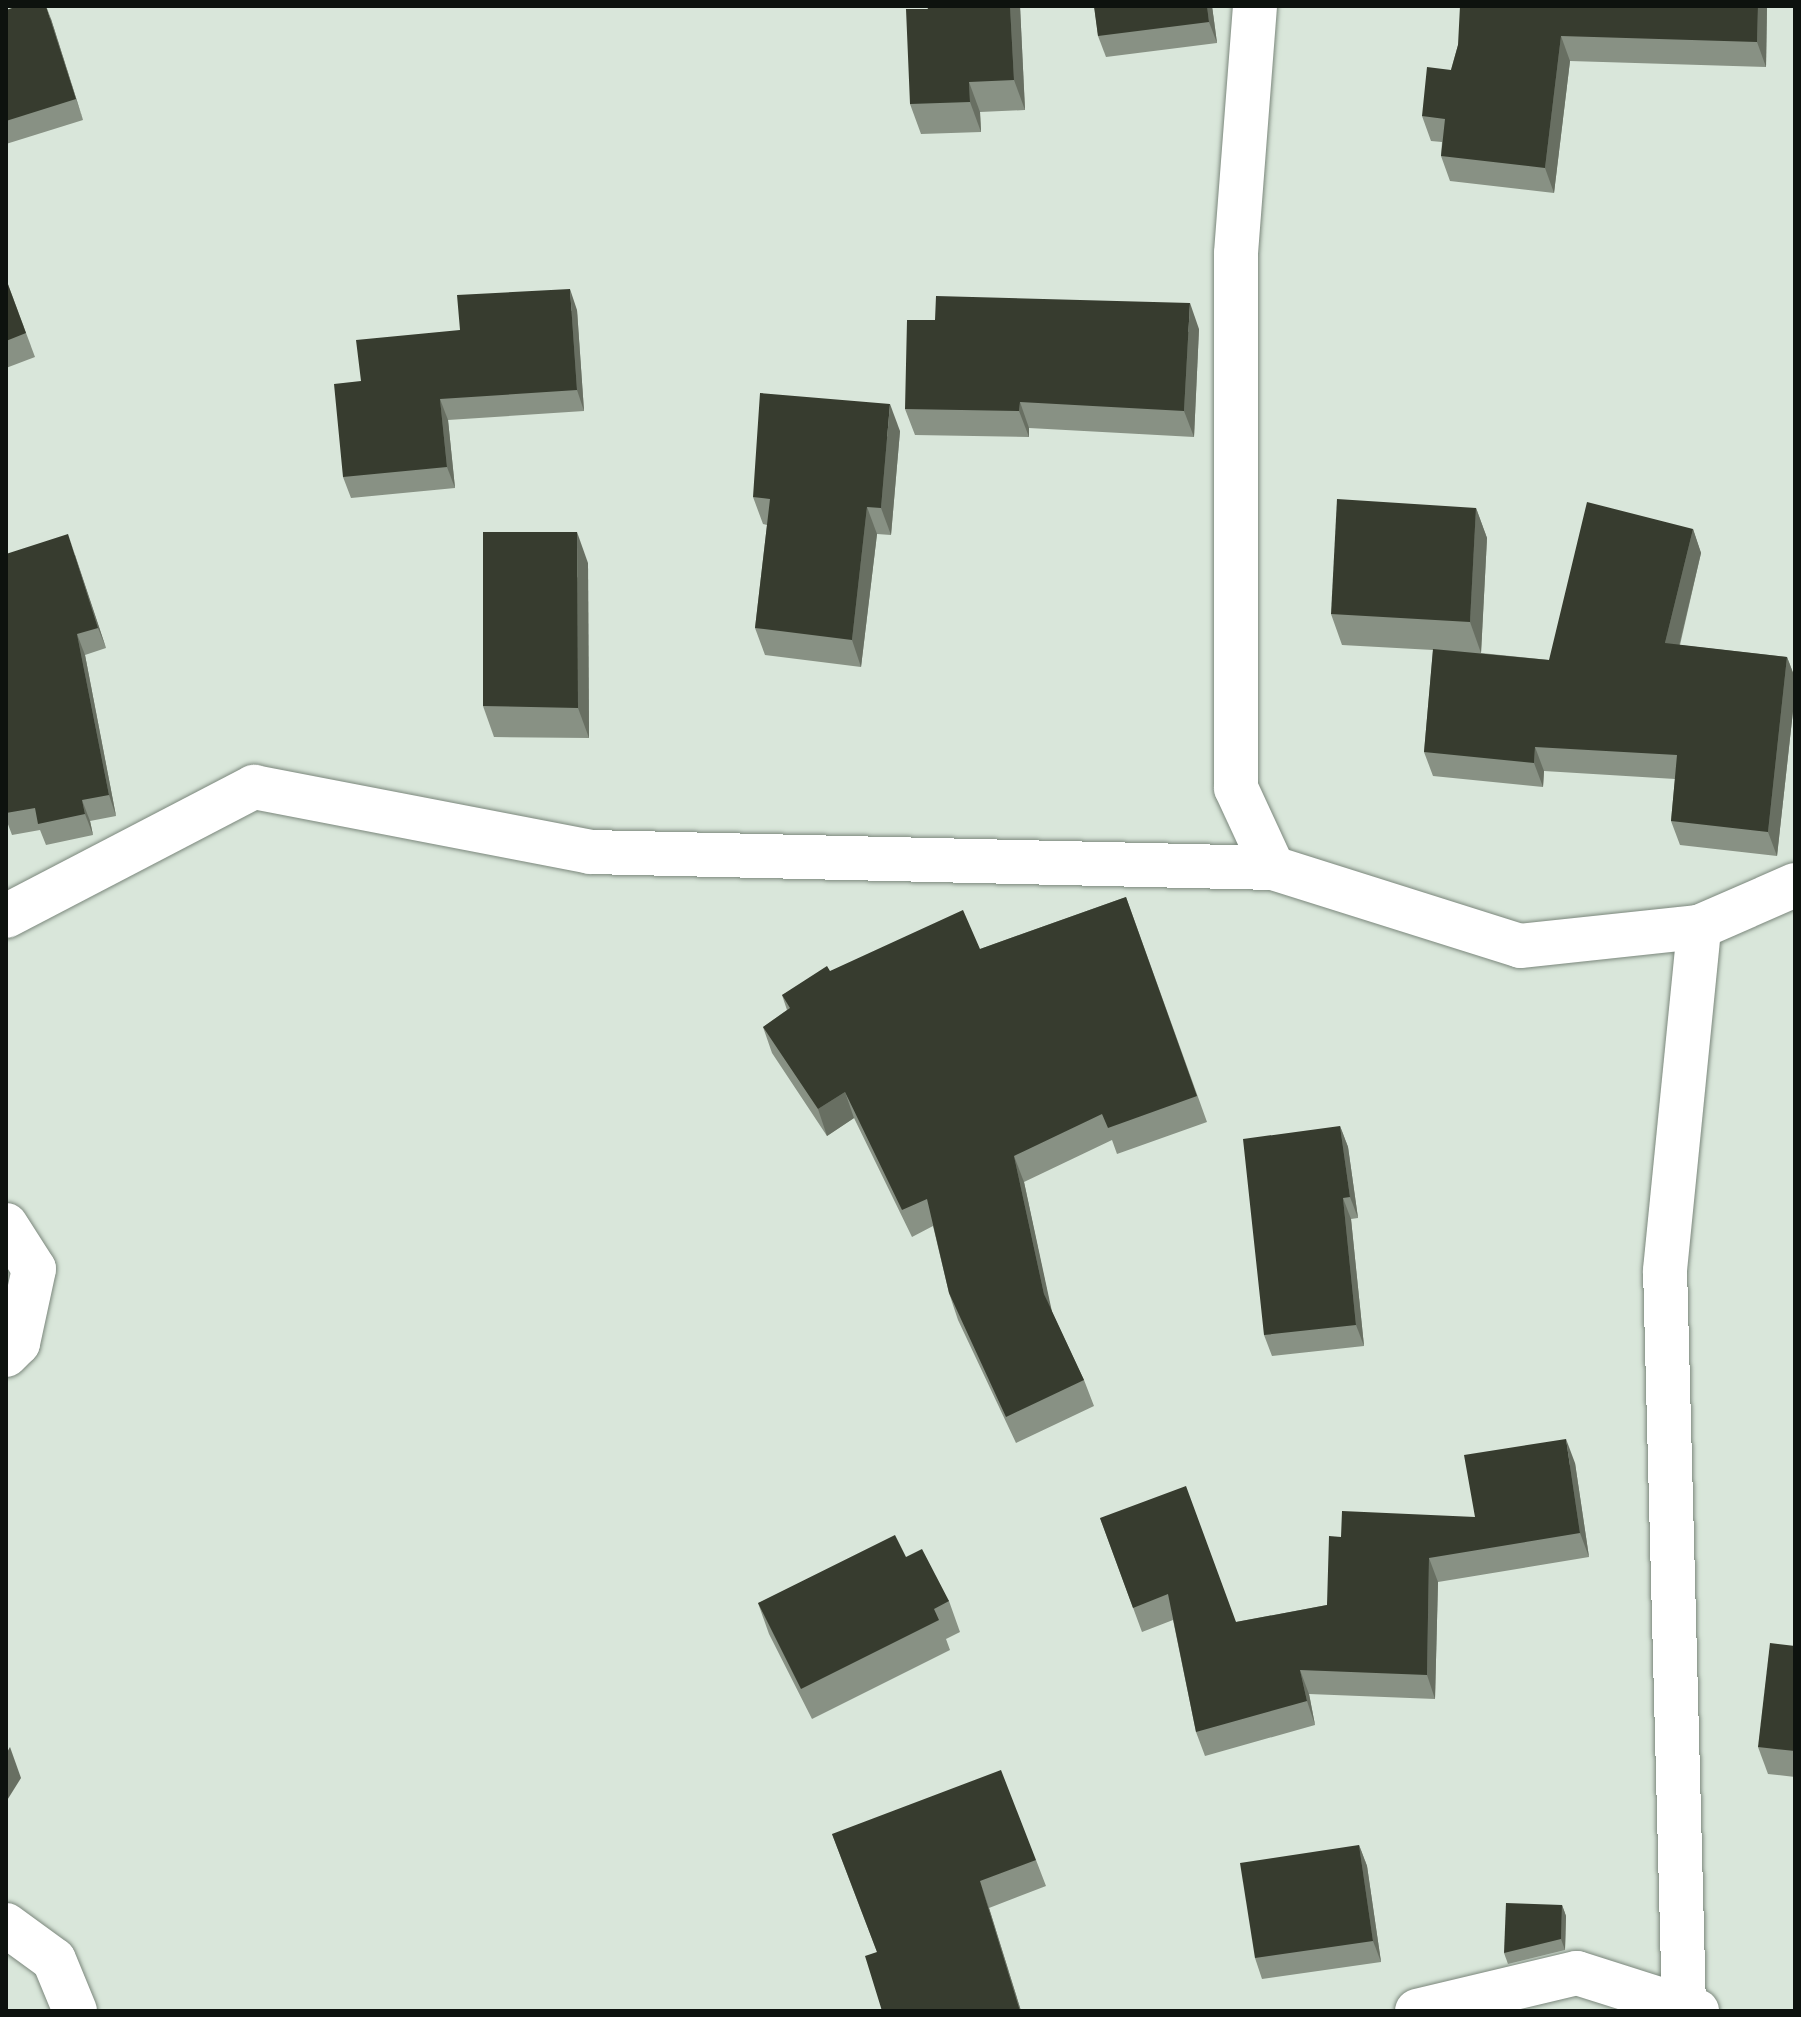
<!DOCTYPE html>
<html>
<head>
<meta charset="utf-8">
<style>
  body { margin:0 }
  #map { position:relative; width:1801px; height:2017px; overflow:hidden; background:#d9e6da; font-family:Commissioner,sans-serif }
  div>[style] { position:absolute }
  [style*='--x'] { left:calc(var(--x)*1px); top:calc(var(--y)*1px); width:calc(var(--w)*1px); rotate:calc(var(--a)*1deg) }
  .roads { filter:drop-shadow(0 0 2px #7b877c) drop-shadow(0 0 2px #7b877c) }
  .minor>* { height:44px; margin:-22px; padding:0 22px; transform-origin:22px; border-radius:22px; background:#fff }
  .wall>* { inset:0; background:#889184 }
  .shaded-wall>* { inset:0; background:#686f62 }
  .building>* { inset:0; background:#373c2f }
  span { translate:-50% -50%; white-space:nowrap; text-align:center; line-height:1.15; -webkit-text-stroke:8px #e6f3e7; paint-order:stroke }
  .frame { position:absolute; inset:0; border:8px solid #0d120e; pointer-events:none }
</style>
</head>
<body>
<div id="map">
  <div class="roads">
    <div class="minor">
      <div style="--x:1255;--y:6;--w:249;--a:94.4"></div>
      <div style="--x:1236;--y:254;--w:534;--a:90"></div>
      <div style="--x:1236;--y:788;--w:88;--a:65.2"></div>
      <div style="--x:1273;--y:868;--w:259;--a:17.5"></div>
      <div style="--x:1520;--y:946;--w:180;--a:-6.1"></div>
      <div style="--x:1699;--y:927;--w:105;--a:-23.6"></div>
      <div style="--x:6;--y:916;--w:280;--a:-27.5"></div>
      <div style="--x:254;--y:787;--w:342;--a:10.9"></div>
      <div style="--x:590;--y:852;--w:683;--a:1.34"></div>
      <div style="--x:6;--y:1225;--w:52;--a:57.5"></div>
      <div style="--x:34;--y:1269;--w:76;--a:102.2"></div>
      <div style="--x:18;--y:1343;--w:17;--a:135"></div>
      <div style="--x:6;--y:1925;--w:59;--a:36.1"></div>
      <div style="--x:54;--y:1960;--w:55;--a:67.6"></div>
      <div style="--x:1684;--y:2008;--w:738;--a:-91.47"></div>
      <div style="--x:1665;--y:1270;--w:345;--a:-84.3"></div>
      <div style="--x:1417;--y:2011;--w:164;--a:-13.4"></div>
      <div style="--x:1577;--y:1973;--w:126;--a:17.6"></div>
    </div>
  </div>
  <div class="wall">
    <div style="clip-path:polygon(928px 6px,1020px 6px,1025px 110px,980px 112px,981px 132px,921px 134px,910px 104px)"></div>
    <div style="clip-path:polygon(1094px 6px,1212px 6px,1217px 43px,1106px 57px,1098px 36px)"></div>
    <div style="clip-path:polygon(1767px 6px,1766px 67px,1570px 61px,1554px 193px,1450px 181px,1441px 156px,1442px 142px,1431px 141px,1422px 116px,1451px 70px,1458px 45px)"></div>
    <div style="clip-path:polygon(6px 10px,51px 19px,83px 120px,6px 144px)"></div>
    <div style="clip-path:polygon(6px 279px,35px 357px,6px 368px)"></div>
    <div style="clip-path:polygon(577px 310px,584px 411px,448px 420px,455px 488px,351px 498px,343px 477px,361px 381px,460px 330px)"></div>
    <div style="clip-path:polygon(1199px 329px,1194px 437px,1029px 428px,1029px 437px,915px 435px,905px 409px)"></div>
    <div style="clip-path:polygon(900px 431px,891px 535px,877px 534px,861px 667px,765px 655px,755px 628px,767px 525px,763px 524px,753px 497px)"></div>
    <div style="clip-path:polygon(1476px 508px,1487px 538px,1481px 653px,1462px 651px,1549px 660px,1693px 529px,1701px 553px,1680px 645px,1787px 657px,1795px 678px,1795px 693px,1777px 856px,1680px 845px,1671px 821px,1675px 779px,1544px 771px,1543px 787px,1433px 776px,1424px 752px,1433px 650px,1342px 645px,1331px 614px)"></div>
    <div style="clip-path:polygon(6px 554px,75px 555px,106px 648px,85px 655px,116px 816px,90px 821px,93px 835px,46px 845px,40px 830px,12px 835px,6px 819px)"></div>
    <div style="clip-path:polygon(588px 563px,589px 738px,494px 737px,483px 706px)"></div>
    <div style="clip-path:polygon(1126px 897px,1207px 1122px,1117px 1154px,1112px 1140px,1024px 1182px,1051px 1310px,1084px 1380px,1094px 1406px,1016px 1443px,958px 1320px,949px 1293px,933px 1226px,912px 1237px,854px 1118px,827px 1136px,772px 1053px,763px 1027px,787px 1010px,782px 995px,830px 971px,980px 949px)"></div>
    <div style="clip-path:polygon(1340px 1126px,1348px 1147px,1358px 1218px,1351px 1219px,1364px 1346px,1272px 1356px,1264px 1335px)"></div>
    <div style="clip-path:polygon(1575px 1463px,1589px 1557px,1438px 1582px,1435px 1699px,1309px 1694px,1315px 1725px,1205px 1756px,1196px 1732px,1173px 1620px,1142px 1632px,1100px 1518px,1236px 1622px,1327px 1605px,1341px 1537px,1475px 1517px)"></div>
    <div style="clip-path:polygon(906px 1557px,949px 1601px,960px 1632px,946px 1639px,950px 1650px,812px 1719px,769px 1634px,758px 1603px)"></div>
    <div style="clip-path:polygon(1795px 1646px,1795px 1777px,1768px 1774px,1758px 1747px)"></div>
    <div style="clip-path:polygon(832px 1834px,1036px 1860px,1046px 1886px,989px 1908px,1021px 2011px,882px 2011px,877px 1952px)"></div>
    <div style="clip-path:polygon(1359px 1845px,1367px 1866px,1381px 1962px,1262px 1979px,1255px 1958px)"></div>
    <div style="clip-path:polygon(1562px 1905px,1566px 1916px,1565px 1950px,1508px 1964px,1504px 1953px)"></div>
  </div>
  <div class="shaded-wall">
    <div style="clip-path:polygon(46px 6px,51px 19px,83px 120px,76px 99px)"></div>
    <div style="clip-path:polygon(1010px 6px,1020px 6px,1025px 110px,1014px 80px)"></div>
    <div style="clip-path:polygon(1207px 6px,1212px 6px,1217px 43px,1209px 22px)"></div>
    <div style="clip-path:polygon(1758px 6px,1767px 6px,1766px 67px,1757px 42px)"></div>
    <div style="clip-path:polygon(1561px 36px,1570px 61px,1554px 193px,1545px 168px)"></div>
    <div style="clip-path:polygon(969px 82px,980px 112px,981px 132px,970px 102px)"></div>
    <div style="clip-path:polygon(570px 289px,577px 310px,584px 411px,577px 390px)"></div>
    <div style="clip-path:polygon(1190px 303px,1199px 329px,1194px 437px,1184px 411px)"></div>
    <div style="clip-path:polygon(440px 399px,448px 420px,455px 488px,447px 467px)"></div>
    <div style="clip-path:polygon(1020px 402px,1029px 428px,1029px 437px,1019px 411px)"></div>
    <div style="clip-path:polygon(890px 404px,900px 431px,891px 535px,881px 508px)"></div>
    <div style="clip-path:polygon(867px 507px,877px 534px,861px 667px,852px 640px)"></div>
    <div style="clip-path:polygon(1476px 508px,1487px 538px,1481px 653px,1470px 622px)"></div>
    <div style="clip-path:polygon(1693px 529px,1701px 553px,1674px 667px,1665px 643px)"></div>
    <div style="clip-path:polygon(577px 532px,588px 563px,589px 738px,578px 708px)"></div>
    <div style="clip-path:polygon(68px 534px,106px 648px,98px 628px)"></div>
    <div style="clip-path:polygon(77px 634px,85px 655px,116px 816px,109px 795px)"></div>
    <div style="clip-path:polygon(1787px 657px,1795px 678px,1795px 693px,1777px 856px,1768px 832px)"></div>
    <div style="clip-path:polygon(1535px 747px,1544px 771px,1543px 787px,1534px 763px)"></div>
    <div style="clip-path:polygon(82px 800px,90px 821px,93px 835px,85px 814px)"></div>
    <div style="clip-path:polygon(845px 1092px,854px 1118px,827px 1136px,818px 1109px)"></div>
    <div style="clip-path:polygon(1340px 1126px,1348px 1147px,1358px 1218px,1350px 1197px)"></div>
    <div style="clip-path:polygon(1014px 1156px,1024px 1182px,1054px 1321px,1044px 1294px)"></div>
    <div style="clip-path:polygon(1343px 1198px,1351px 1219px,1364px 1346px,1356px 1325px)"></div>
    <div style="clip-path:polygon(1566px 1439px,1575px 1463px,1589px 1557px,1580px 1533px)"></div>
    <div style="clip-path:polygon(1429px 1558px,1438px 1582px,1435px 1699px,1427px 1675px)"></div>
    <div style="clip-path:polygon(1300px 1670px,1309px 1694px,1315px 1725px,1307px 1701px)"></div>
    <div style="clip-path:polygon(10px 1747px,21px 1778px,6px 1802px,6px 1754px)"></div>
    <div style="clip-path:polygon(1359px 1845px,1367px 1866px,1381px 1962px,1373px 1941px)"></div>
    <div style="clip-path:polygon(980px 1881px,989px 1908px,1021px 2011px,1020px 2011px)"></div>
    <div style="clip-path:polygon(1562px 1905px,1566px 1916px,1565px 1950px,1561px 1939px)"></div>
  </div>
  <div class="building">
    <div style="clip-path:polygon(18px 6px,46px 6px,76px 99px,6px 121px,6px 10px)"></div>
    <div style="clip-path:polygon(928px 6px,1010px 6px,1014px 80px,969px 82px,970px 102px,910px 104px,906px 9px,928px 9px)"></div>
    <div style="clip-path:polygon(1094px 6px,1207px 6px,1209px 22px,1098px 36px)"></div>
    <div style="clip-path:polygon(1460px 6px,1758px 6px,1757px 42px,1561px 36px,1545px 168px,1441px 156px,1445px 119px,1422px 116px,1427px 67px,1451px 70px,1458px 45px)"></div>
    <div style="clip-path:polygon(6px 279px,26px 333px,6px 341px)"></div>
    <div style="clip-path:polygon(570px 289px,577px 390px,440px 399px,447px 467px,343px 477px,334px 384px,361px 381px,356px 340px,460px 330px,457px 295px)"></div>
    <div style="clip-path:polygon(936px 296px,1190px 303px,1184px 411px,1020px 402px,1019px 411px,905px 409px,907px 320px,935px 320px)"></div>
    <div style="clip-path:polygon(760px 393px,890px 404px,881px 508px,867px 507px,852px 640px,755px 628px,770px 499px,753px 497px)"></div>
    <div style="clip-path:polygon(1337px 499px,1476px 508px,1470px 622px,1331px 614px)"></div>
    <div style="clip-path:polygon(1587px 502px,1693px 529px,1665px 643px,1787px 657px,1768px 832px,1671px 821px,1677px 755px,1535px 747px,1534px 763px,1424px 752px,1433px 649px,1549px 660px)"></div>
    <div style="clip-path:polygon(483px 532px,577px 532px,578px 708px,483px 706px)"></div>
    <div style="clip-path:polygon(68px 534px,98px 628px,77px 634px,109px 795px,82px 800px,85px 814px,38px 824px,35px 808px,6px 813px,6px 554px)"></div>
    <div style="clip-path:polygon(1126px 897px,1197px 1096px,1108px 1128px,1102px 1114px,1014px 1156px,1044px 1294px,1084px 1380px,1006px 1417px,949px 1293px,927px 1199px,902px 1210px,845px 1092px,818px 1109px,763px 1027px,790px 1008px,782px 995px,827px 966px,830px 971px,963px 910px,980px 949px)"></div>
    <div style="clip-path:polygon(1340px 1126px,1350px 1197px,1343px 1198px,1356px 1325px,1264px 1335px,1243px 1139px)"></div>
    <div style="clip-path:polygon(1566px 1439px,1580px 1533px,1429px 1558px,1427px 1675px,1300px 1670px,1307px 1701px,1196px 1732px,1168px 1594px,1133px 1608px,1100px 1518px,1186px 1486px,1236px 1622px,1327px 1605px,1329px 1536px,1341px 1537px,1342px 1511px,1475px 1517px,1464px 1455px)"></div>
    <div style="clip-path:polygon(895px 1535px,906px 1557px,922px 1549px,949px 1601px,934px 1609px,939px 1620px,801px 1689px,758px 1603px)"></div>
    <div style="clip-path:polygon(1770px 1643px,1795px 1646px,1795px 1751px,1758px 1747px)"></div>
    <div style="clip-path:polygon(1001px 1770px,1036px 1860px,980px 1881px,1020px 2011px,882px 2011px,865px 1956px,877px 1952px,832px 1834px)"></div>
    <div style="clip-path:polygon(1359px 1845px,1373px 1941px,1255px 1958px,1240px 1863px)"></div>
    <div style="clip-path:polygon(1506px 1903px,1562px 1905px,1561px 1939px,1504px 1953px)"></div>
  </div>
  <div class="frame"></div>
</div>
</body>
</html>
